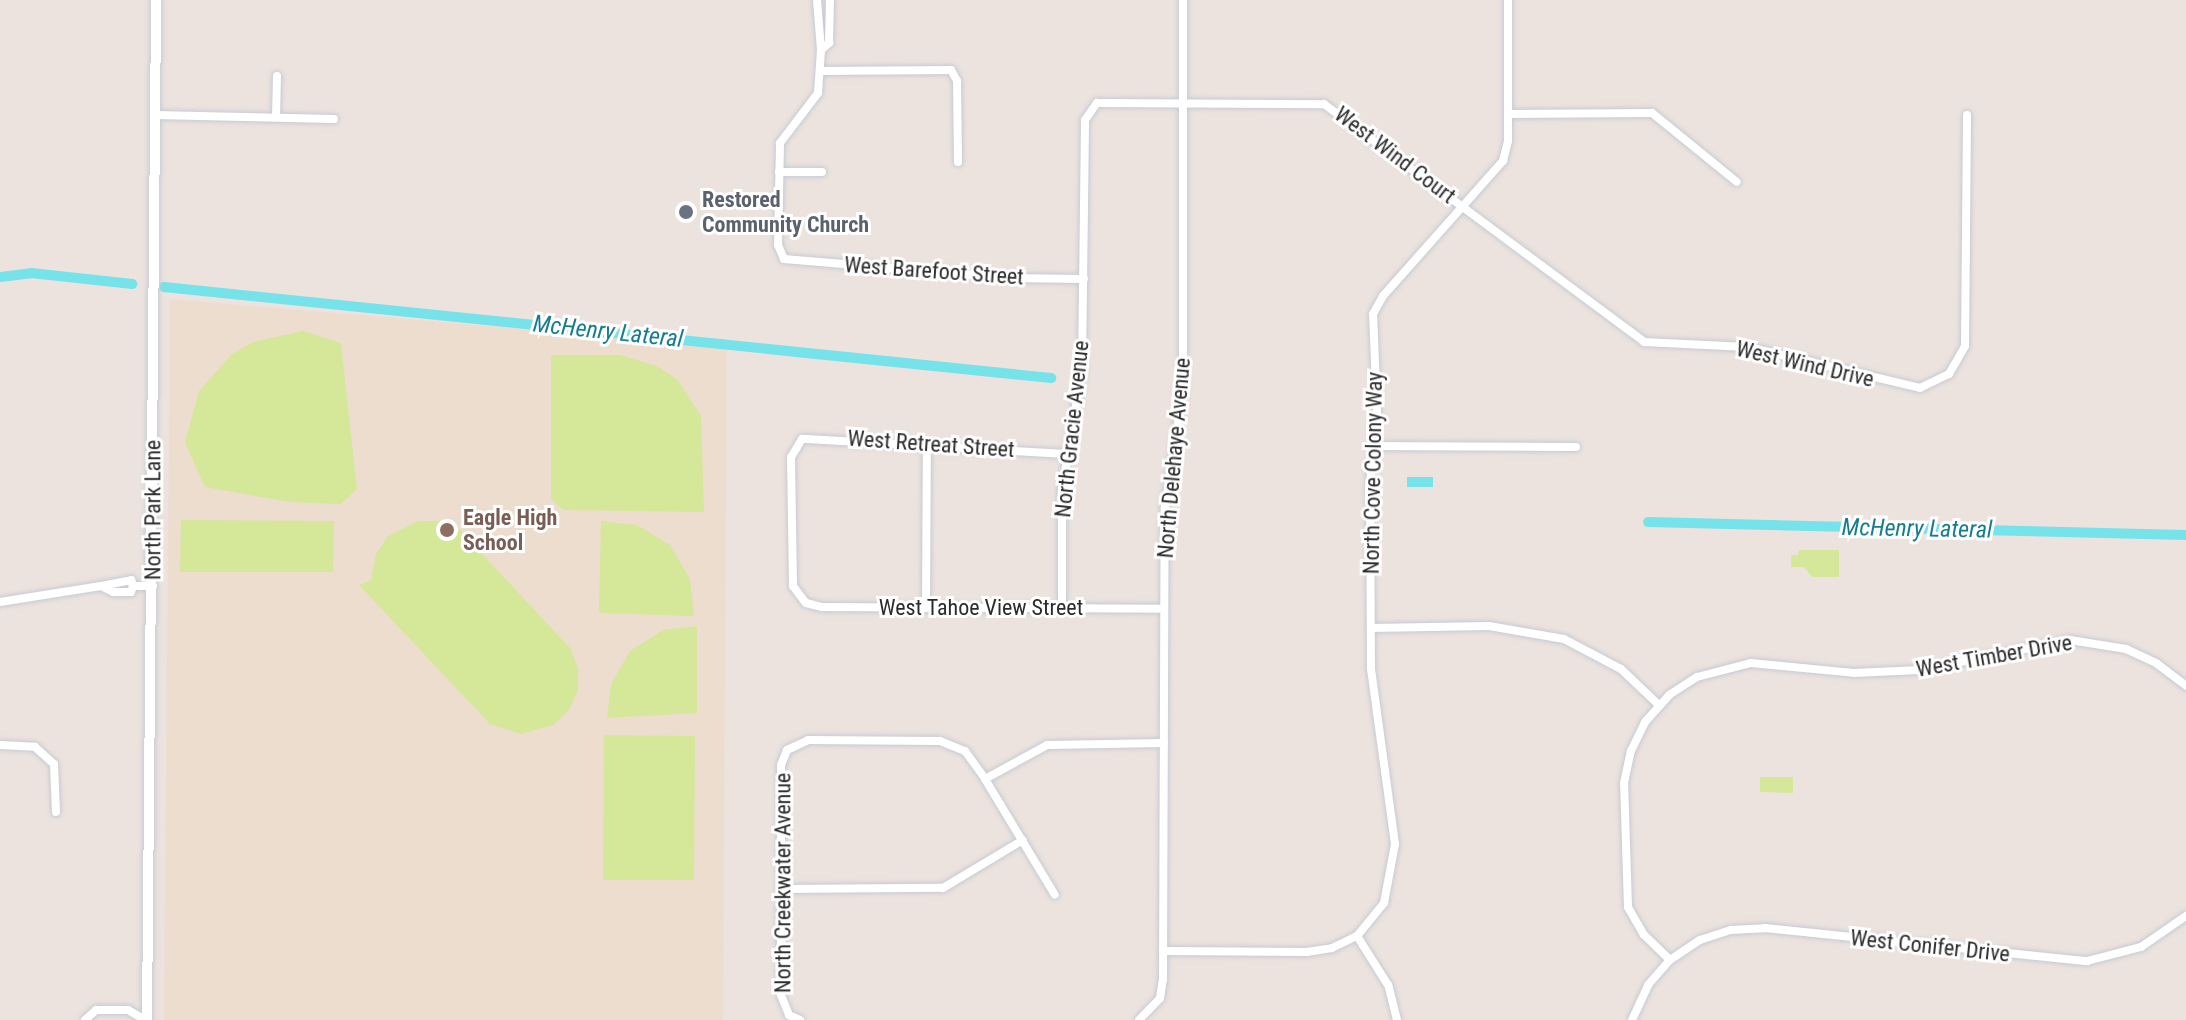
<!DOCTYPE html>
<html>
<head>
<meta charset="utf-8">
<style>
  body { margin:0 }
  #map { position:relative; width:2186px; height:1020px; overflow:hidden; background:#ece3de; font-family:"Roboto Condensed",sans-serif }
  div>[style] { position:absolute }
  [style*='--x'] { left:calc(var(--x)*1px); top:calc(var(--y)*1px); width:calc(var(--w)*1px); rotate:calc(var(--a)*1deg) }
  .education>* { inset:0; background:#edddce }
  .pitch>* { inset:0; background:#d5e799 }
  .water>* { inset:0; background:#76e2e9 }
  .canal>* { height:10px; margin:-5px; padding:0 5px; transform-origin:5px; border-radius:5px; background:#76e2e9 }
  .roads { filter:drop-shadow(0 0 2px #c6cbd4) drop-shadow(0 0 2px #c6cbd4) }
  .minor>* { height:8px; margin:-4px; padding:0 4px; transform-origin:4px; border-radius:4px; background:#fff }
  .tertiary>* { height:10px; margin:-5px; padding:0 5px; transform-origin:5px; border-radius:5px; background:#fff }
  .dots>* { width:22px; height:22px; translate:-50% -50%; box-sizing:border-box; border:4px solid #fff; border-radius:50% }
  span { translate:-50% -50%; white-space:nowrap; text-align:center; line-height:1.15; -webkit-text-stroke:6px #fff; paint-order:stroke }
  .street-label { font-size:22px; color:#2b2b2b }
  .worship-label { font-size:22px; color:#5b616d; font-weight:700 }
  .left { translate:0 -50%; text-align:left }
  .education-label { font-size:22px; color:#785e54; font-weight:700 }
  .water-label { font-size:24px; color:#147e8f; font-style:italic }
</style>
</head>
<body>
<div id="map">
  <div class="education">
    <div style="clip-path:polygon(170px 299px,727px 346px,723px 1020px,164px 1020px)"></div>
  </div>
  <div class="pitch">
    <div style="clip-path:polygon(303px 331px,341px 343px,357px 489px,341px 504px,290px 502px,205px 487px,185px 442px,199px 391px,232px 354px,253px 342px)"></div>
    <div style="clip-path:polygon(551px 355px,620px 355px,657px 366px,678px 380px,701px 416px,704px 512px,563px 510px,551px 499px)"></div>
    <div style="clip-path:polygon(181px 520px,334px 521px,333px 572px,180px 572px)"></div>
    <div style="clip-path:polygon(418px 521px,440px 521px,460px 530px,570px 648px,578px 668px,578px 690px,569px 710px,553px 725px,521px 734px,490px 724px,359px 585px,371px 580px,376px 554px,388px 536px)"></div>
    <div style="clip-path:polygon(601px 521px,637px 525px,670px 545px,690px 579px,694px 616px,599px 613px)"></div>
    <div style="clip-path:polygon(1799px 550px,1839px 550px,1839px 577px,1812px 577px,1804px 567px,1791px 567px,1791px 555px,1798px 555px)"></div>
    <div style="clip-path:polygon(697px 626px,697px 713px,607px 718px,611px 684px,630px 651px,663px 630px)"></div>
    <div style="clip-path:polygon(604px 735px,695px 736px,694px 880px,603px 880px)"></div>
    <div style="clip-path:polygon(1760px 777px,1793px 777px,1793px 793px,1760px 792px)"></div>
  </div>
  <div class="water">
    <div style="clip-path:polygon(1407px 477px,1433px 477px,1433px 487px,1407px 487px)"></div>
  </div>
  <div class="canal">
    <div style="--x:0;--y:277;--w:31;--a:-7"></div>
    <div style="--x:31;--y:273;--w:102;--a:6.2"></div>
    <div style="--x:164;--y:287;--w:892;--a:5.86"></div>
    <div style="--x:1648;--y:522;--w:538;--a:1.38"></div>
  </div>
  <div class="roads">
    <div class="minor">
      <div style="--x:817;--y:0;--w:50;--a:85.4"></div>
      <div style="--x:821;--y:50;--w:11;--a:-41"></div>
      <div style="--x:829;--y:43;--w:43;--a:-88.7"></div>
      <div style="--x:821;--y:50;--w:43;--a:94"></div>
      <div style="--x:818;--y:93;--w:63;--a:127.2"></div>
      <div style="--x:780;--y:143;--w:102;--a:91.1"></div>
      <div style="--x:778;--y:245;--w:15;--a:67"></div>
      <div style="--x:784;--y:259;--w:226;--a:4.8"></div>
      <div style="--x:1009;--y:278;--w:75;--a:0.8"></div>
      <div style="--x:820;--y:71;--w:131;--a:-0.4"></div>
      <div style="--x:951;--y:70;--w:13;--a:61"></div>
      <div style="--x:957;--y:81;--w:81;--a:89.3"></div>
      <div style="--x:1508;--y:114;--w:144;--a:-0.4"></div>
      <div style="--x:1652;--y:113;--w:109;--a:39.1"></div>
      <div style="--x:155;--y:115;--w:179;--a:1.3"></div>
      <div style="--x:276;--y:117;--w:41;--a:-88.6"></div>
      <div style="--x:779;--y:172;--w:43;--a:0"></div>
      <div style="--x:1374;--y:446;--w:202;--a:0.3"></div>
      <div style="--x:1066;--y:454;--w:264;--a:-176.7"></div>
      <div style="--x:802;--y:439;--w:21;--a:121"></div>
      <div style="--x:791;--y:457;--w:129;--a:89.1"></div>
      <div style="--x:793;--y:586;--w:21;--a:53"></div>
      <div style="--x:806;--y:603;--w:16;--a:14"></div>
      <div style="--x:822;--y:607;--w:342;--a:0.3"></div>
      <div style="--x:133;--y:586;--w:6;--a:108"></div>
      <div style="--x:131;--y:592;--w:18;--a:180"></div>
      <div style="--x:113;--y:592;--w:13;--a:-153"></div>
      <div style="--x:101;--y:586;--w:31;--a:-11"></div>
      <div style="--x:131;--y:580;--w:6;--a:72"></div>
      <div style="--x:133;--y:586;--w:20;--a:0"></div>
      <div style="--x:0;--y:602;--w:102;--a:-9"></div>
      <div style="--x:926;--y:608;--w:164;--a:-89.7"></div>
      <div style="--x:1062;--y:608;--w:118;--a:-90"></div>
      <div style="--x:1062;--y:490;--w:123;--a:-80.6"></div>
      <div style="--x:1082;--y:369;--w:249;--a:-89.3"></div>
      <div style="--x:1085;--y:120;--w:21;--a:-55"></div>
      <div style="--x:1097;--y:103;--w:227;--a:0.3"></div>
      <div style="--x:1324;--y:104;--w:399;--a:36.6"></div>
      <div style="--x:1644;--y:342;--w:103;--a:2.8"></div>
      <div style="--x:1747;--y:347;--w:178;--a:13.3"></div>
      <div style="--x:1920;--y:388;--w:32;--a:-26"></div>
      <div style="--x:1949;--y:374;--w:32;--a:-60"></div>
      <div style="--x:1965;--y:346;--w:231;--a:-89.5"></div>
      <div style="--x:1371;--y:628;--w:118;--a:-1"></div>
      <div style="--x:1489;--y:626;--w:76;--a:9.8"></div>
      <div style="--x:1564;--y:639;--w:64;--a:27.8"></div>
      <div style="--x:1621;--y:669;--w:52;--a:43.5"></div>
      <div style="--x:0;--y:745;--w:35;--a:3"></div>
      <div style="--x:35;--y:747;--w:25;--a:42"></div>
      <div style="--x:54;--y:764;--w:48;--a:87.6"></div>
      <div style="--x:985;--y:779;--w:135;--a:58.9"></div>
      <div style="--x:781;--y:889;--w:162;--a:-0.4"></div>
      <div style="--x:943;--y:888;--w:93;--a:-31"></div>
      <div style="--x:1163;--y:951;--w:144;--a:0.4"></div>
      <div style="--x:1307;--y:952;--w:25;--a:-9"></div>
      <div style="--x:1332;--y:948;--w:28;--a:-26"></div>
      <div style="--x:1670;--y:960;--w:36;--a:-136"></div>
      <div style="--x:1644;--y:935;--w:32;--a:-120"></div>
      <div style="--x:1628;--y:907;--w:124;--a:-91.8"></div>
      <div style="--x:1624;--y:783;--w:33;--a:-78"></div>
      <div style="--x:1631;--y:751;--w:32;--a:-64"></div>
      <div style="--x:1645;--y:722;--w:36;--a:-48"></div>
      <div style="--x:1669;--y:695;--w:33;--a:-33"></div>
      <div style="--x:1697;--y:677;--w:56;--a:-14.5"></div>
      <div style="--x:1751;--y:663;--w:103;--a:5.5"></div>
      <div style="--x:1854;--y:673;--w:65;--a:-2.6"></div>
      <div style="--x:1919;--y:670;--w:154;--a:-11.2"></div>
      <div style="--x:2070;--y:640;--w:57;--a:9.1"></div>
      <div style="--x:2126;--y:649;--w:33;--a:25"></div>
      <div style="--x:2156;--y:663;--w:38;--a:37"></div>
      <div style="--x:85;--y:1020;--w:15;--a:-42"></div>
      <div style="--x:96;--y:1010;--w:32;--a:0"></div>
      <div style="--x:128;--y:1010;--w:20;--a:30"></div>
      <div style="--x:800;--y:1020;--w:12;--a:-156"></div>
      <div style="--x:789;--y:1015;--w:22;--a:-112"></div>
      <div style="--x:781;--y:995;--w:230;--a:-90"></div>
      <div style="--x:781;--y:765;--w:16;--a:-68"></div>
      <div style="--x:787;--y:750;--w:23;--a:-25"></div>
      <div style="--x:808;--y:740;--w:132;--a:0.4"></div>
      <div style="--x:940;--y:741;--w:27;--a:22"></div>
      <div style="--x:965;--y:751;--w:34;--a:54"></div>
      <div style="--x:985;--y:779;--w:71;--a:-28.7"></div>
      <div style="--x:1047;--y:745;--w:117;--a:-1"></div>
      <div style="--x:1139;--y:1020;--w:30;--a:-46"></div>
      <div style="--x:1160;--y:998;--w:18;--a:-81"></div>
      <div style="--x:1163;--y:980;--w:472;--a:-89.8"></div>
      <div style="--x:1165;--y:508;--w:119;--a:-81.3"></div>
      <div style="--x:1183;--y:390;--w:390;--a:-90"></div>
      <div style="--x:1397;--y:1020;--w:36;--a:-104"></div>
      <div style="--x:1388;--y:985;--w:58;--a:-122.3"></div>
      <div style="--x:1357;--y:936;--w:43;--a:-50.7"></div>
      <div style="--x:1384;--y:903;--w:60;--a:-79.4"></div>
      <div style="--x:1395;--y:844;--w:177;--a:-97.8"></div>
      <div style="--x:1371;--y:669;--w:185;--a:-90.3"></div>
      <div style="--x:1370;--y:484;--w:72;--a:-84.4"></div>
      <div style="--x:1377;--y:412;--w:98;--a:-92.3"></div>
      <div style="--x:1373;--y:314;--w:21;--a:-61"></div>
      <div style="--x:1383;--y:296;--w:181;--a:-48.4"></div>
      <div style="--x:1503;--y:161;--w:21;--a:-76"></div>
      <div style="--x:1508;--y:141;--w:141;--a:-90"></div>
      <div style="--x:1632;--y:1020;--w:38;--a:-65"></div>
      <div style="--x:1648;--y:985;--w:33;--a:-49"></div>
      <div style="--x:1670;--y:960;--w:36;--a:-34"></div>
      <div style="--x:1700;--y:940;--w:33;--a:-18"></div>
      <div style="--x:1731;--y:930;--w:34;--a:-3"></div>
      <div style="--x:1765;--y:928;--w:324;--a:5.9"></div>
      <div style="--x:2087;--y:961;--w:56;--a:-14.5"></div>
      <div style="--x:2141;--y:947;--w:55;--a:-34.6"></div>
    </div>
    <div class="tertiary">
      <div style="--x:147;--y:1020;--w:1020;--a:-89.49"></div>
    </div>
  </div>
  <div class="dots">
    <div style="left:686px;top:212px;background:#6b7280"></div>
    <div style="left:447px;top:530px;background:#8d6e63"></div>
  </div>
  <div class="street-label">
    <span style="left:1395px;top:155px;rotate:37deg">West Wind Court</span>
    <span style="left:934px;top:271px;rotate:4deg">West Barefoot Street</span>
    <span style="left:1805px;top:364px;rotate:13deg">West Wind Drive</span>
    <span style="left:1072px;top:429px;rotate:-84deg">North Gracie Avenue</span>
    <span style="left:931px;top:444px;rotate:4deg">West Retreat Street</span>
    <span style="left:1174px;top:458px;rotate:-85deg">North Delehaye Avenue</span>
    <span style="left:1373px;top:473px;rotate:-89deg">North Cove Colony Way</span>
    <span style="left:153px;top:510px;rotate:-90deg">North Park Lane</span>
    <span style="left:981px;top:608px">West Tahoe View Street</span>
    <span style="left:1994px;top:656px;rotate:-10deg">West Timber Drive</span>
    <span style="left:783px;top:883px;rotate:-90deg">North Creekwater Avenue</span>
    <span style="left:1930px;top:946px;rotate:6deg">West Conifer Drive</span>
  </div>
  <div class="worship-label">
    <span class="left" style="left:702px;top:212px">Restored<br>Community Church</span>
  </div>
  <div class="education-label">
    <span class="left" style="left:463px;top:530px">Eagle High<br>School</span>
  </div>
  <div class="water-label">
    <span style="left:608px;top:332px;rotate:6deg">McHenry Lateral</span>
    <span style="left:1917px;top:529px;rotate:1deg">McHenry Lateral</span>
  </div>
</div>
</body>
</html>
